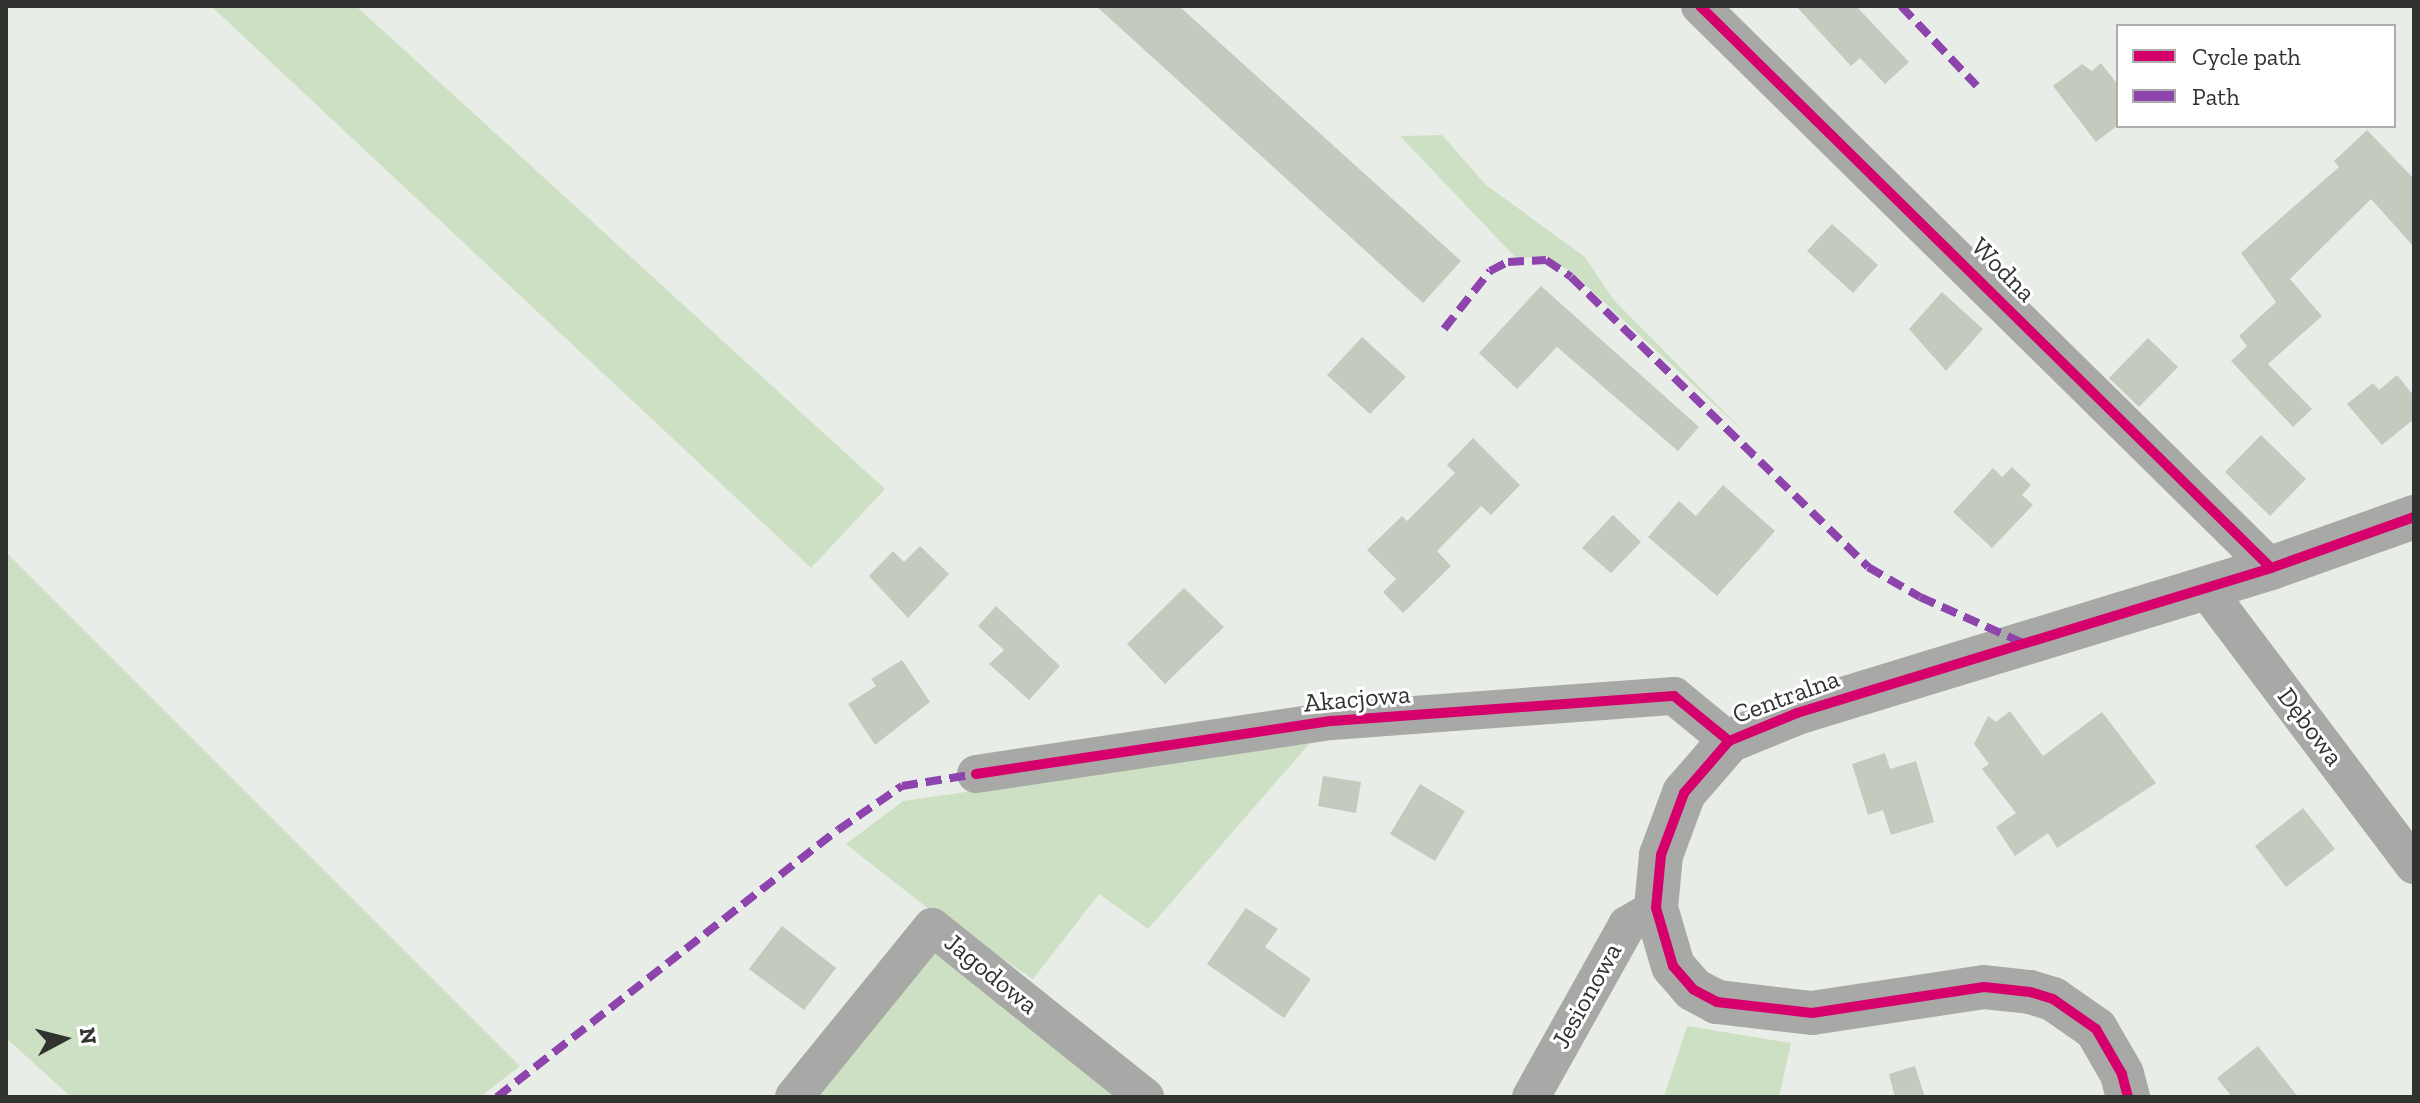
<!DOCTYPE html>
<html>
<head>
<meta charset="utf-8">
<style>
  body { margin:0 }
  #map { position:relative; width:2420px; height:1103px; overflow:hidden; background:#e9ede7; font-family:"Zilla Slab",serif }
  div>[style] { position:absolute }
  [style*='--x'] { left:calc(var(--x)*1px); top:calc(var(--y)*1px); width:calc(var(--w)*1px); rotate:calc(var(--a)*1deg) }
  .green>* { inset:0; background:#cee0c3 }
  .building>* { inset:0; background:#c2cbbd }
  .minor>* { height:38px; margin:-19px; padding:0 19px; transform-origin:19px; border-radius:19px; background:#a8a9a6 }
  .tertiary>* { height:44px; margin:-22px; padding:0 22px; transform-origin:22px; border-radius:22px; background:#a8a9a6 }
  .quiet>* { height:8px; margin-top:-4px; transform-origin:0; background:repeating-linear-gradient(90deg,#8e44ad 0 16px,transparent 0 24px) }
  .cycleway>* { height:10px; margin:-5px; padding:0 5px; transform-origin:5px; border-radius:5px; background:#d6006c }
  span { translate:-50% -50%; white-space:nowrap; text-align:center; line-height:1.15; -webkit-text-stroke:6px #fff; paint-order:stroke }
  .street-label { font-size:26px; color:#30332f }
  .frame { position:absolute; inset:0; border:8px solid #30332f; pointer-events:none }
  .legend { position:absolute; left:2116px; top:24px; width:280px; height:104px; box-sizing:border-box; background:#fff; border:2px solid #acadac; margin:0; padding:10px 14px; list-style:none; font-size:24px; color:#30332f }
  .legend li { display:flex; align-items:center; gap:16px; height:40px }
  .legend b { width:40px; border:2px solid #acadac }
  .north { position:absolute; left:24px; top:999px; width:80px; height:80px; -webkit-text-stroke:6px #fff; paint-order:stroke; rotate:83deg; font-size:22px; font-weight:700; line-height:32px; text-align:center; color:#30332f }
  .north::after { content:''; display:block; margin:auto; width:28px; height:36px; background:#30332f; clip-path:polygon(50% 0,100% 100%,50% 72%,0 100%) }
</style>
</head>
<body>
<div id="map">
  <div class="green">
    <div style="clip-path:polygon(211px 6px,356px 6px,885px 489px,811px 568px)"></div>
    <div style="clip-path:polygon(1442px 135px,1486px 185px,1585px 257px,1613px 299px,1745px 433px,1576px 276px,1548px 257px,1516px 258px,1400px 136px)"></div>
    <div style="clip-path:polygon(6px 552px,520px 1066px,480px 1097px,71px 1097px,6px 1038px)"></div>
    <div style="clip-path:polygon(1310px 743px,1148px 929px,1099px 894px,1033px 979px,935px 914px,846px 844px,903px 801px)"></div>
    <div style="clip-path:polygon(938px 946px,1117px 1088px,1110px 1097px,811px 1097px)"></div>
    <div style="clip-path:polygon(1687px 1026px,1791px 1043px,1779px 1097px,1664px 1097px)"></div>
  </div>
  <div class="building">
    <div style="clip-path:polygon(1096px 6px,1179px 6px,1461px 261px,1423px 303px)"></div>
    <div style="clip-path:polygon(1796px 6px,1856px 6px,1909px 62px,1885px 84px,1860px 58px,1851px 66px)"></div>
    <div style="clip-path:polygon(2101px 63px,2118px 85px,2118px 125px,2096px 142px,2053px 86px,2082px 64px,2092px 71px)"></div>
    <div style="clip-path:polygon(2367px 130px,2414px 179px,2414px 247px,2371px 199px,2290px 279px,2322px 316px,2268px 364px,2312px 409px,2293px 427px,2231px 361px,2247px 346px,2239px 336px,2276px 302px,2241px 253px,2339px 167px,2334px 161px)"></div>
    <div style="clip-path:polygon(1832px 224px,1878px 265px,1853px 293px,1807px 251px)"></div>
    <div style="clip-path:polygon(1541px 286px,1699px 427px,1678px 451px,1557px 347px,1517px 389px,1479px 353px)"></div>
    <div style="clip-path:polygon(1942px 292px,1983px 329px,1946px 371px,1909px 329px)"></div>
    <div style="clip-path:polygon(1362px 337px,1406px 377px,1370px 414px,1327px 375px)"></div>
    <div style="clip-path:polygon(2148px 338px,2178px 367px,2139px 407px,2109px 378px)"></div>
    <div style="clip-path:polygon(2397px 375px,2414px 396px,2414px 419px,2382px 445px,2347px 404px,2373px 383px,2379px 390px)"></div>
    <div style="clip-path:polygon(2261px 435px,2306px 479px,2270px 516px,2225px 472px)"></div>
    <div style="clip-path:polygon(1473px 438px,1520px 485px,1491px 515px,1481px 506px,1437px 551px,1451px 566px,1403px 613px,1383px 592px,1396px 579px,1367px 550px,1402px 516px,1407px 521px,1455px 473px,1447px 465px)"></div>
    <div style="clip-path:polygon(2012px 467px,2031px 485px,2022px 495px,2033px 505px,1992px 548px,1953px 512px,1993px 468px,2002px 477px)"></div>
    <div style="clip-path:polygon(1723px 485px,1775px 531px,1717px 596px,1648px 537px,1679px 501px,1696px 516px)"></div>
    <div style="clip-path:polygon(1613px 515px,1641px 542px,1611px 573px,1582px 548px)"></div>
    <div style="clip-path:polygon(920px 546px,949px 574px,908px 618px,869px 576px,893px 551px,904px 562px)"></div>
    <div style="clip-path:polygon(1184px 588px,1224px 627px,1165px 684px,1127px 644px)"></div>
    <div style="clip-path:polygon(996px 606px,1060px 666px,1029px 700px,989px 664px,1004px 650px,978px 626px)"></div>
    <div style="clip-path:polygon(902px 660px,930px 702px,875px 745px,848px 704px,876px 686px,871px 679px)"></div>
    <div style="clip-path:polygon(2010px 711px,2043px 756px,2102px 712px,2156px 783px,2057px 848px,2048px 833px,2015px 856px,1996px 827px,2016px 813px,1982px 769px,1989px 764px,1974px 744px,1988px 716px,1996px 722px)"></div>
    <div style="clip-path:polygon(1885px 753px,1890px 769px,1916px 761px,1934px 822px,1891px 835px,1883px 810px,1868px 815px,1852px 764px)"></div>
    <div style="clip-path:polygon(1323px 776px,1361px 782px,1356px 813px,1318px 806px)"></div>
    <div style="clip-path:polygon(1420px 784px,1465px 811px,1435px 861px,1390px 834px)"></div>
    <div style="clip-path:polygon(2303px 808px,2335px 849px,2286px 887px,2255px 846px)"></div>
    <div style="clip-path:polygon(1246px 908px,1278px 929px,1265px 947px,1311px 979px,1284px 1018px,1207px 964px)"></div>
    <div style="clip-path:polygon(782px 926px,836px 968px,804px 1010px,749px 969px)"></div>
    <div style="clip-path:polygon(2258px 1046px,2298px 1097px,2232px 1097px,2217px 1078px)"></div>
    <div style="clip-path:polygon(1915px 1066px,1925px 1097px,1895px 1097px,1889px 1074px)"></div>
  </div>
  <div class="minor">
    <div style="--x:1700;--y:6;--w:801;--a:44.54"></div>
    <div style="--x:2205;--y:588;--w:347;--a:53"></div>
    <div style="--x:976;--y:774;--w:360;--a:-8.5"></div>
    <div style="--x:1332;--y:721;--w:343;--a:-4.2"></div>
    <div style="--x:1674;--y:696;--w:71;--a:39.3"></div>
    <div style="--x:794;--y:1097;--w:219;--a:-50.9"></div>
    <div style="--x:932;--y:927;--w:273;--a:38.6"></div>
    <div style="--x:1531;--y:1097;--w:197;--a:-60.8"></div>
    <div style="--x:1627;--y:925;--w:34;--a:-30"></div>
  </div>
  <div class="tertiary">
    <div style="--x:2128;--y:1097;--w:24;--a:-105"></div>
    <div style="--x:2122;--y:1074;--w:52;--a:-120"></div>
    <div style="--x:2096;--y:1029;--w:52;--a:-145.1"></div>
    <div style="--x:2053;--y:999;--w:24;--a:-163"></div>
    <div style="--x:2030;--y:992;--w:46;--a:-173.8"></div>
    <div style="--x:1984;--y:987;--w:174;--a:171.4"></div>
    <div style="--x:1812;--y:1013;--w:96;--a:-173.4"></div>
    <div style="--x:1717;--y:1002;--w:27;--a:-152"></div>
    <div style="--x:1693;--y:989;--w:30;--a:-131"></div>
    <div style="--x:1673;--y:966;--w:60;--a:-106.3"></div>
    <div style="--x:1656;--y:908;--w:53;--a:-84.6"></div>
    <div style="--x:1661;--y:855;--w:66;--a:-69.6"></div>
    <div style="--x:1684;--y:793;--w:69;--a:-49.1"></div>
    <div style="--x:1729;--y:741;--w:74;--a:-22.4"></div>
    <div style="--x:1797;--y:713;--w:496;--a:-17"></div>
    <div style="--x:2271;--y:568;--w:152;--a:-19.6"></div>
  </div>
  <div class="quiet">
    <div style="--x:1901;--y:6;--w:110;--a:46.5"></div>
    <div style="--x:1444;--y:329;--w:74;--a:-51.6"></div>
    <div style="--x:1490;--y:271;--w:20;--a:-27"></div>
    <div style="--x:1508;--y:262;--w:38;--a:-3"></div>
    <div style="--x:1546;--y:260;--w:30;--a:34"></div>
    <div style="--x:1571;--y:277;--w:415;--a:44.3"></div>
    <div style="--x:1868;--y:567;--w:60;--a:30"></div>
    <div style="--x:1920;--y:597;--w:115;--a:24.1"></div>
    <div style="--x:497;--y:1097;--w:433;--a:-38.1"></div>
    <div style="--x:838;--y:830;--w:78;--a:-34.5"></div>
    <div style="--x:902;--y:786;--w:75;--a:-9.2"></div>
  </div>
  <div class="cycleway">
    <div style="--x:1700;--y:6;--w:801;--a:44.54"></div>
    <div style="--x:976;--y:774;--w:360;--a:-8.5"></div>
    <div style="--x:1332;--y:721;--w:343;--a:-4.2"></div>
    <div style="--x:1674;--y:696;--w:71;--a:39.3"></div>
    <div style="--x:2128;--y:1097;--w:24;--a:-105"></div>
    <div style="--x:2122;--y:1074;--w:52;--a:-120"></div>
    <div style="--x:2096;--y:1029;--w:52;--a:-145.1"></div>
    <div style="--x:2053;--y:999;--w:24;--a:-163"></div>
    <div style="--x:2030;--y:992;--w:46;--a:-173.8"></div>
    <div style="--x:1984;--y:987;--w:174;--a:171.4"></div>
    <div style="--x:1812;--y:1013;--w:96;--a:-173.4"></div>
    <div style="--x:1717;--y:1002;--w:27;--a:-152"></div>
    <div style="--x:1693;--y:989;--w:30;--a:-131"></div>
    <div style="--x:1673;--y:966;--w:60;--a:-106.3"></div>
    <div style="--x:1656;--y:908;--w:53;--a:-84.6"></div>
    <div style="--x:1661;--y:855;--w:66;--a:-69.6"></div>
    <div style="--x:1684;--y:793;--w:69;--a:-49.1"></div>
    <div style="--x:1729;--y:741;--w:74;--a:-22.4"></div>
    <div style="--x:1797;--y:713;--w:496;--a:-17"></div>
    <div style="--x:2271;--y:568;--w:152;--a:-19.6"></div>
  </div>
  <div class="street-label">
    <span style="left:2003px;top:270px;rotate:45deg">Wodna</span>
    <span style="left:1786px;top:697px;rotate:-20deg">Centralna</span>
    <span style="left:1357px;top:699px;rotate:-5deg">Akacjowa</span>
    <span style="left:2310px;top:727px;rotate:53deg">Dębowa</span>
    <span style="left:991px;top:974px;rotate:39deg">Jagodowa</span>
    <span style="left:1587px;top:996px;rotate:-61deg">Jesionowa</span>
  </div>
  <div class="frame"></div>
  <ul class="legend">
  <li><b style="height:10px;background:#d6006c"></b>Cycle path</li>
  <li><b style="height:10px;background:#8e44ad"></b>Path</li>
  </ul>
  <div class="north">N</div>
</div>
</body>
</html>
